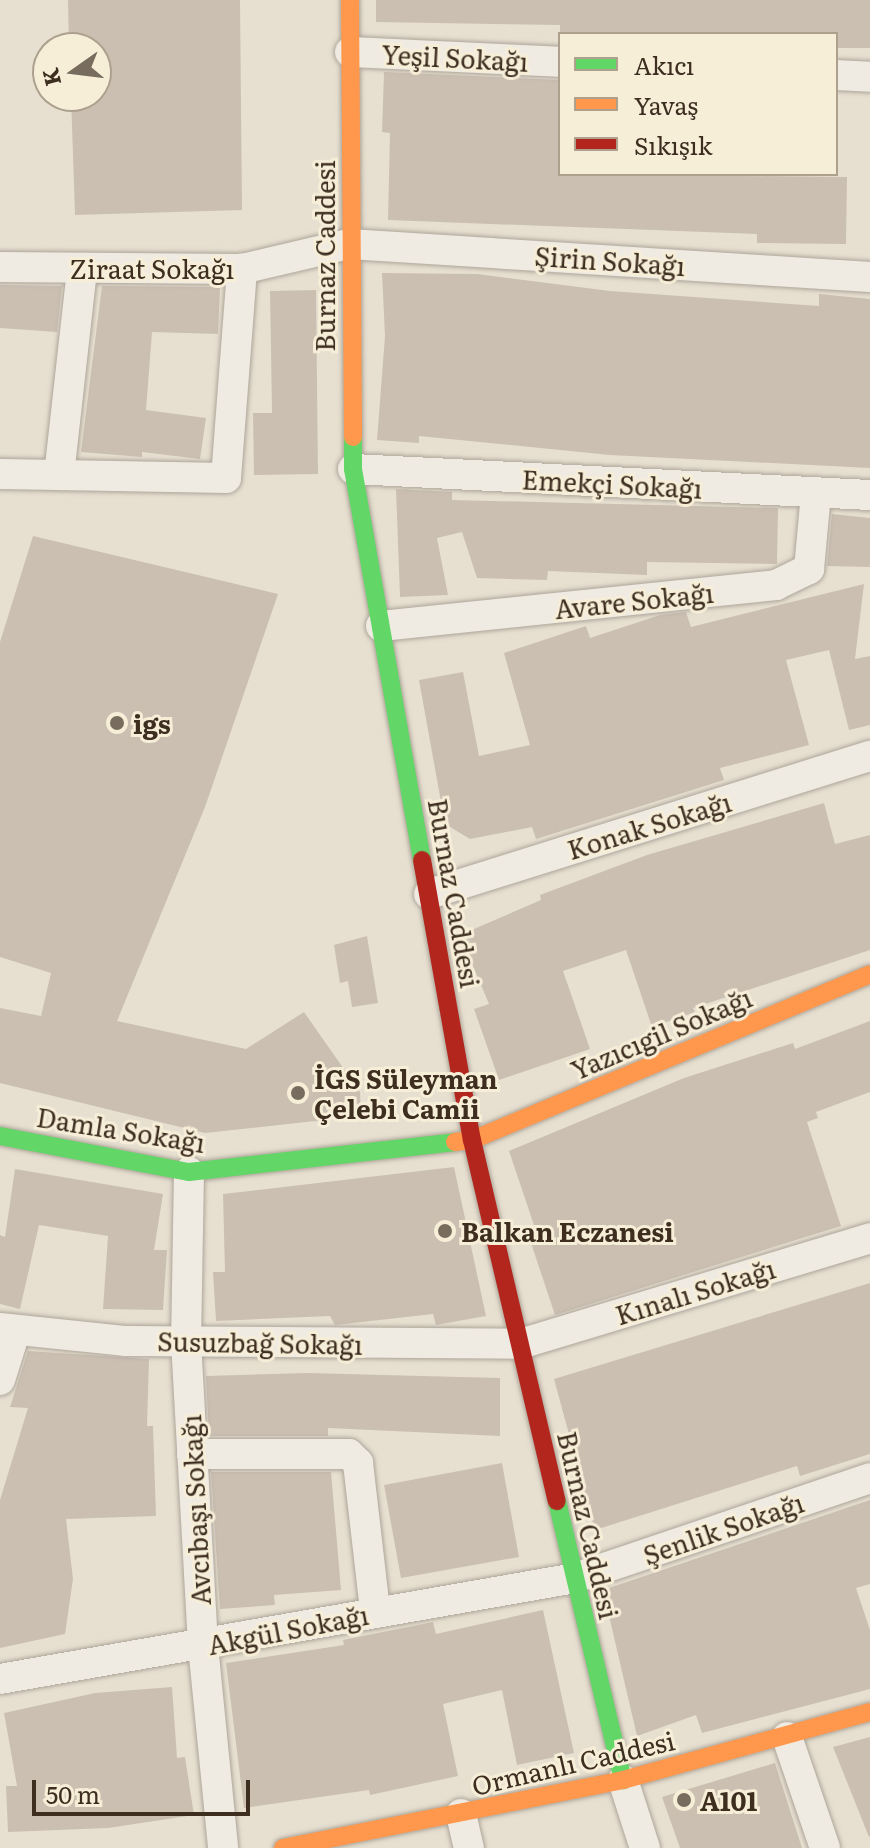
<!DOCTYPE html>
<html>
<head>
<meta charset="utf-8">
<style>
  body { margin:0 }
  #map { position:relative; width:870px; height:1848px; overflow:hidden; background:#e7e0d1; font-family:Literata,serif }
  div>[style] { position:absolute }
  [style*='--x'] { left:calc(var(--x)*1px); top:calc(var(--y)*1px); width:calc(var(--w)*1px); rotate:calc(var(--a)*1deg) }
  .building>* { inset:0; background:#cbbfb2 }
  .roads { filter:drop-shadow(0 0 2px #ada599) drop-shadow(0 0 2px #ada599) }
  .street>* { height:30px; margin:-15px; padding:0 15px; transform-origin:15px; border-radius:15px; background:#efebe3 }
  .fast>* { height:18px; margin:-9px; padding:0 9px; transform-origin:9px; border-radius:9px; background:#63d668 }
  .slow>* { height:18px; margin:-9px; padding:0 9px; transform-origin:9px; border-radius:9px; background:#ff974d }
  .jam>* { height:18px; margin:-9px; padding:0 9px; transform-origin:9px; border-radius:9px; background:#b3261e }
  .dots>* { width:22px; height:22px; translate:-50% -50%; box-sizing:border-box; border:4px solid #f7eed8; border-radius:50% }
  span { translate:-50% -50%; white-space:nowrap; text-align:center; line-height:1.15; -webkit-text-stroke:6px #f7eed8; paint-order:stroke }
  .street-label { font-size:26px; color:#3d2e20 }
  .poi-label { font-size:26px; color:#3d2e20; font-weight:700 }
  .left { translate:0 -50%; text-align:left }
  .legend { position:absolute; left:558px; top:32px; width:280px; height:144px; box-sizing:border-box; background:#f7eed8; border:2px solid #ada18e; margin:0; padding:10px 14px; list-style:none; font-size:24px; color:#3d2e20 }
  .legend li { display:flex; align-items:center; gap:16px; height:40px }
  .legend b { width:40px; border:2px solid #ada18e }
  .north { position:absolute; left:32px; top:32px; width:80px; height:80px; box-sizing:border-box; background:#f7eed8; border:2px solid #ada18e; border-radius:50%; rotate:256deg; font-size:22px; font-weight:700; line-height:32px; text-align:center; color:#3d2e20 }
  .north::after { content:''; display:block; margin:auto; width:28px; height:36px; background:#786c5e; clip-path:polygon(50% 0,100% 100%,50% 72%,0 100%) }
  .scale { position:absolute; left:32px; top:1780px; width:218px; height:36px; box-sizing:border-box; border:4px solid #3d2e20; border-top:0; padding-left:10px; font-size:24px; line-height:28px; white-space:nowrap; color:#3d2e20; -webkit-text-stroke:6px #f7eed8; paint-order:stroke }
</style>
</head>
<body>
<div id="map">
  <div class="building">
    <div style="clip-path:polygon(68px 0,240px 0,242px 210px,75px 215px,71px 96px,96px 96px,96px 48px,69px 48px)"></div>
    <div style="clip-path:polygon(376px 0,870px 0,870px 48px,836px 48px,836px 34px,560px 34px,560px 25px,376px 22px)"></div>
    <div style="clip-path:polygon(384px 72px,560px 80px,560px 174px,847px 177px,846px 244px,757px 243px,757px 234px,388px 220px,390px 133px,382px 132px)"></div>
    <div style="clip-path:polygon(382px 273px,477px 274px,610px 291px,819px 306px,819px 294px,870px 299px,870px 468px,610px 455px,419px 436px,419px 443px,377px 440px,385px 336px)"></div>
    <div style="clip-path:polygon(0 285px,62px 286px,57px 332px,0 328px)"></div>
    <div style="clip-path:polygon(102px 286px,220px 287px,218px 334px,152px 332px,146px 410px,206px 418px,200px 459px,142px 452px,142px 457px,81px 452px)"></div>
    <div style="clip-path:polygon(316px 290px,318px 474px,254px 475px,253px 413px,272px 413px,270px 291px)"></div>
    <div style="clip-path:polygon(396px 489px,452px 492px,452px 500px,778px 508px,777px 564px,647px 562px,647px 575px,548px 571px,547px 580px,477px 578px,462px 532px,437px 538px,448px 595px,400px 597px)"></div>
    <div style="clip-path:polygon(832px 514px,870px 518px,870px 567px,827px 566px)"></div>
    <div style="clip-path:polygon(33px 536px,278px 594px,205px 807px,117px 1021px,246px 1049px,304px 1012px,360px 1092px,361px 1116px,205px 1133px,0 1083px,0 1008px,41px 1016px,51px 973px,0 957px,0 642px)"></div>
    <div style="clip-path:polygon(864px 584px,855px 659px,870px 656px,870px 725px,849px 730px,829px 650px,786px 660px,809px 745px,720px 768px,724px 780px,536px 839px,532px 827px,470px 839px,445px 824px,419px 680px,463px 672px,479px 756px,530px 745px,504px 653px,586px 626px,590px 638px,660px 615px,686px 612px,691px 627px)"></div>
    <div style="clip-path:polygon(824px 803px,835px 844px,870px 835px,870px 950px,693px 1008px,695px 1012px,652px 1027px,626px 950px,563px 971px,590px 1049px,499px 1080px,474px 1009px,489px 1004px,460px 935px,541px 900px,540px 895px,647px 855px)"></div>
    <div style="clip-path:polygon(367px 936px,378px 1003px,352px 1007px,348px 981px,340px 983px,334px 945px)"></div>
    <div style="clip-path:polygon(870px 1021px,870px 1092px,816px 1112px,818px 1118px,807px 1122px,841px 1226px,555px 1315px,530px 1240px,538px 1237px,509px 1151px,684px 1078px,793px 1043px,795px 1049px)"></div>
    <div style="clip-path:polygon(454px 1167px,486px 1316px,436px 1325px,433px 1314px,335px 1325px,330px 1316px,216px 1321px,213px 1272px,225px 1272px,223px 1194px)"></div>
    <div style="clip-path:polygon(15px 1169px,163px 1194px,154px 1250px,167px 1250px,163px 1310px,103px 1309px,108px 1236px,39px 1225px,20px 1309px,0 1304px,0 1235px,5px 1237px)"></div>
    <div style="clip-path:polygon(870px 1283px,870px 1454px,800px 1476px,797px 1466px,595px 1530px,554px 1379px)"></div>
    <div style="clip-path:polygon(28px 1351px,149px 1359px,147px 1426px,153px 1426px,156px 1516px,66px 1519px,73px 1579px,65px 1634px,0 1648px,0 1500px,28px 1408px,10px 1407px)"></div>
    <div style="clip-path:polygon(307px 1373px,500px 1378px,500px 1436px,328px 1428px,328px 1436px,209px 1436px,206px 1376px)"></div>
    <div style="clip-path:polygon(502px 1463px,519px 1557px,401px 1578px,384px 1485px)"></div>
    <div style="clip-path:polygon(211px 1472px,331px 1472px,341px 1590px,274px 1595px,275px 1605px,220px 1609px)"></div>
    <div style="clip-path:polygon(870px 1500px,870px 1584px,856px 1588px,870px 1630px,870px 1689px,702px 1733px,696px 1715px,637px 1736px,603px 1590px)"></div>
    <div style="clip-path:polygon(543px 1610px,574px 1753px,517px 1765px,502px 1690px,443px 1704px,458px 1776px,370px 1795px,369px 1790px,244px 1808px,226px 1663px,344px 1645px,343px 1640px,433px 1622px,436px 1634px)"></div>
    <div style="clip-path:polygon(172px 1687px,177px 1758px,185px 1757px,194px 1815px,108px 1828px,8px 1832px,6px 1786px,17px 1786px,4px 1713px,95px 1693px)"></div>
    <div style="clip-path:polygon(870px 1737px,870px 1836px,869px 1837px,833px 1747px)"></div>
    <div style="clip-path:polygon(775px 1763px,802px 1848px,680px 1848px,662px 1797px)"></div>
  </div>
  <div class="roads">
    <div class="street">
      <div style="--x:350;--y:52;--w:210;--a:2.7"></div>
      <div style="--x:836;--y:75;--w:34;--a:3"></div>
      <div style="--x:0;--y:267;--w:242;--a:0.5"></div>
      <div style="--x:242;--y:269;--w:110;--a:-13.2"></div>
      <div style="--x:349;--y:244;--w:522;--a:3.62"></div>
      <div style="--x:353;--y:469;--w:518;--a:2.88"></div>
      <div style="--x:0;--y:474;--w:226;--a:1"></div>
      <div style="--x:226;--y:478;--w:210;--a:-85.6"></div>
      <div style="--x:59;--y:475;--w:207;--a:-83.6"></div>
      <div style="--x:381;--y:626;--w:397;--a:-5.9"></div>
      <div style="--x:776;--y:585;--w:37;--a:-26"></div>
      <div style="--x:809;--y:569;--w:76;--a:-84.7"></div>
      <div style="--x:429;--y:894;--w:462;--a:-17.4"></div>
      <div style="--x:189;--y:1172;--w:169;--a:91"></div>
      <div style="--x:186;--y:1341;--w:305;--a:86.8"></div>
      <div style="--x:203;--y:1646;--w:203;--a:84.3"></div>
      <div style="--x:0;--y:1328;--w:127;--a:5.9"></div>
      <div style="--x:126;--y:1341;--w:394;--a:0.4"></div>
      <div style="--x:520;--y:1344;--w:366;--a:-16.8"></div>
      <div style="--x:0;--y:1380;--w:50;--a:-72.6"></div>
      <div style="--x:192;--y:1454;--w:157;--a:0"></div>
      <div style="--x:349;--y:1454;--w:13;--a:45"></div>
      <div style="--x:358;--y:1463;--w:149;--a:83.4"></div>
      <div style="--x:0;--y:1679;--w:584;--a:-9.96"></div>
      <div style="--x:575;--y:1578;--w:311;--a:-18.7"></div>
      <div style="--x:787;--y:1737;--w:117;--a:71.1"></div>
      <div style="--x:623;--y:1780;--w:71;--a:72.1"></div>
      <div style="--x:461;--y:1814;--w:35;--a:77"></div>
    </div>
    <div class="fast">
      <div style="--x:353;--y:437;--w:32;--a:90"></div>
      <div style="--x:353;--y:469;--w:397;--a:80"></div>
      <div style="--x:0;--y:1136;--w:192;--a:10.8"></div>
      <div style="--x:189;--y:1172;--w:268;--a:-6.4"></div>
      <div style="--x:557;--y:1501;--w:287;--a:76.7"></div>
    </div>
    <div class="slow">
      <div style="--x:350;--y:0;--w:437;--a:89.6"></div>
      <div style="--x:455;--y:1142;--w:17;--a:-7"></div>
      <div style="--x:472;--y:1140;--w:431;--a:-22.6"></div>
      <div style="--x:283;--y:1848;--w:347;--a:-11.3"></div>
      <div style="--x:623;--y:1780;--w:256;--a:-15.4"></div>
    </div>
    <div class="jam">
      <div style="--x:422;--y:860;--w:284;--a:79.9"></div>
      <div style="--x:472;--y:1140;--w:371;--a:76.8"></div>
    </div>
  </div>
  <div class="dots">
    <div style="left:117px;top:723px;background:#786c5e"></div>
    <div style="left:298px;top:1093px;background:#786c5e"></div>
    <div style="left:445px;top:1231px;background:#786c5e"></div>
    <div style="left:684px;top:1800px;background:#786c5e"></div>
  </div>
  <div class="street-label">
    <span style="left:455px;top:57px;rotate:3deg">Yeşil Sokağı</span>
    <span style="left:324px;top:256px;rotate:-90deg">Burnaz Caddesi</span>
    <span style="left:610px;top:260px;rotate:4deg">Şirin Sokağı</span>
    <span style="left:152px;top:268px">Ziraat Sokağı</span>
    <span style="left:612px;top:483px;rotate:3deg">Emekçi Sokağı</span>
    <span style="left:634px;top:600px;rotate:-6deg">Avare Sokağı</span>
    <span style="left:649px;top:825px;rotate:-17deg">Konak Sokağı</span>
    <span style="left:455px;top:893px;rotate:80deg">Burnaz Caddesi</span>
    <span style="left:661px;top:1033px;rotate:-23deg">Yazıcıgil Sokağı</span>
    <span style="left:121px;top:1129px;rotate:9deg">Damla Sokağı</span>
    <span style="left:695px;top:1291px;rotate:-17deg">Kınalı Sokağı</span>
    <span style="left:260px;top:1342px;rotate:1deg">Susuzbağ Sokağı</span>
    <span style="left:195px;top:1510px;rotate:-93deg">Avcıbaşı Sokağı</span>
    <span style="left:589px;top:1525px;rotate:77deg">Burnaz Caddesi</span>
    <span style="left:723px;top:1528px;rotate:-19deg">Şenlik Sokağı</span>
    <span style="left:288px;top:1629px;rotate:-11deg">Akgül Sokağı</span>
    <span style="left:573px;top:1762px;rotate:-13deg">Ormanlı Caddesi</span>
  </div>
  <div class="poi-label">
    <span class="left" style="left:133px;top:723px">igs</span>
    <span class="left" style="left:314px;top:1093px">İGS Süleyman<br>Çelebi Camii</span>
    <span class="left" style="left:461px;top:1231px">Balkan Eczanesi</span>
    <span class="left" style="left:700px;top:1800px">A101</span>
  </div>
  <ul class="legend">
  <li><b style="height:10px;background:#63d668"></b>Akıcı</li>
  <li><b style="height:10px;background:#ff974d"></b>Yavaş</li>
  <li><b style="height:10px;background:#b3261e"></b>Sıkışık</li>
  </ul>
  <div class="north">K</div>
  <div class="scale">50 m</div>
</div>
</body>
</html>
